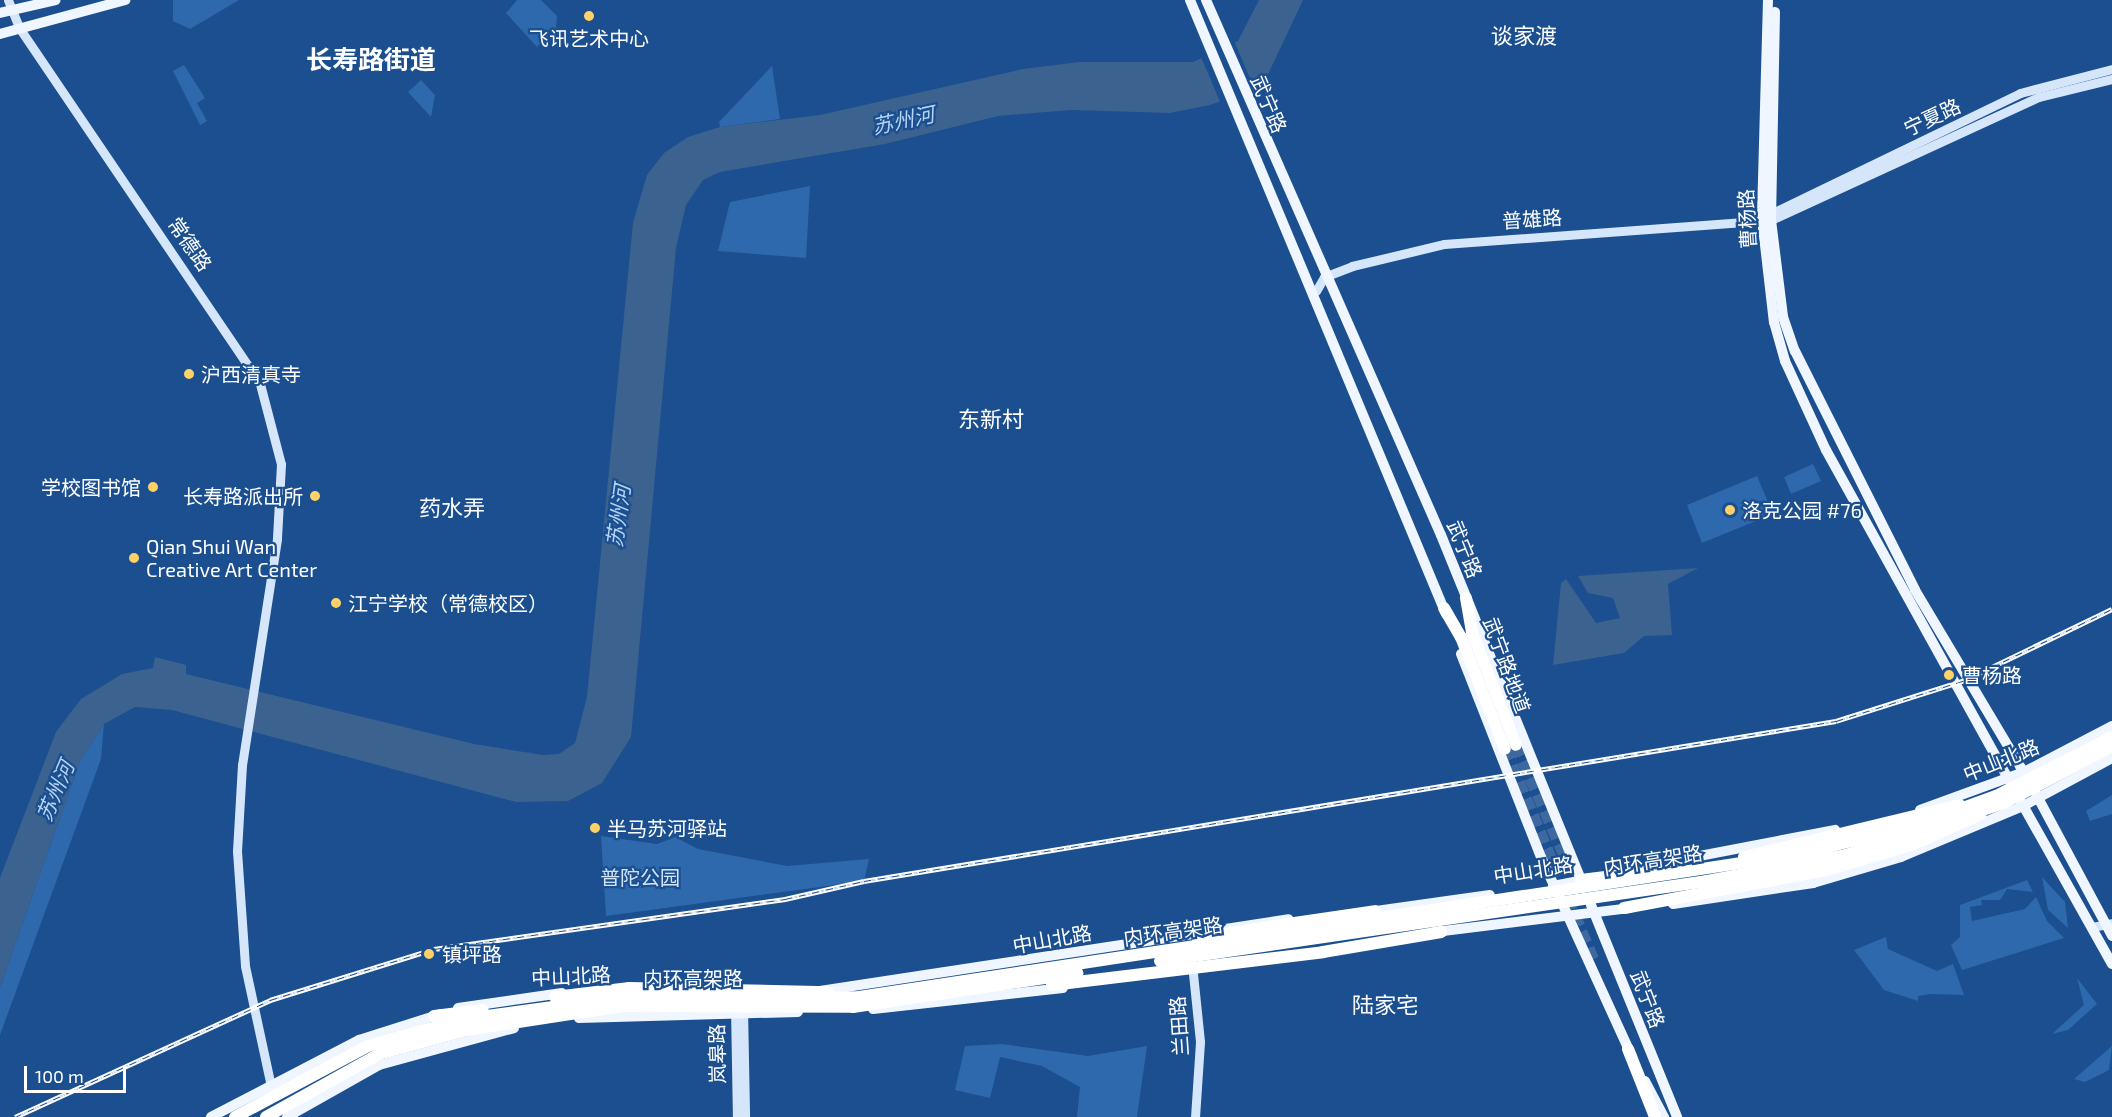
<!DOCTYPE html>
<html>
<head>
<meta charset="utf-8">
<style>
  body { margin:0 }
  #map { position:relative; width:2112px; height:1117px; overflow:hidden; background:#1b4f8f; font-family:"Exo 2","Noto Sans SC",sans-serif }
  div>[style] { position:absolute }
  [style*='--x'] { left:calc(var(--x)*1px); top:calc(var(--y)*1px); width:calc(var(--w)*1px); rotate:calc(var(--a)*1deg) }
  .green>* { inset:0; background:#2e69ad }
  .water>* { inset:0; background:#3c6290 }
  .pier>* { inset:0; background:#1b4f8f }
  .highway-tunnel>* { height:12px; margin-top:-6px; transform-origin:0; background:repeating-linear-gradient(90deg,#3d69a0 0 12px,transparent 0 18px) }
  .secondary>* { height:9px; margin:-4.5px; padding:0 4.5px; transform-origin:4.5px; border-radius:4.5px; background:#d6e6fa }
  .primary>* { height:10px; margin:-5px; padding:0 5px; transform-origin:5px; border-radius:5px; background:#f0f6ff }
  .highway>* { height:12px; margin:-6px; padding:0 6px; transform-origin:6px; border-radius:6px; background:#fff }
  .rail>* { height:4.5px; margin-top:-2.25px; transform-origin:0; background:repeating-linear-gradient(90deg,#1b4f8f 0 7px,#fff 0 14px); box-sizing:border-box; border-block:2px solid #fff }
  .secondary-bridge>* { height:9px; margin:-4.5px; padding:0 4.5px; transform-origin:4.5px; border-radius:4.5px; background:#d6e6fa }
  .highway-bridge>* { height:12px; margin:-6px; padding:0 6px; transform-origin:6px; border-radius:6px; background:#fff }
  .dots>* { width:16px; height:16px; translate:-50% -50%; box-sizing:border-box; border:3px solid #1b4f8f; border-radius:50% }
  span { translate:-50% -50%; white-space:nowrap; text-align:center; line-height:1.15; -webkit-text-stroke:4.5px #1b4f8f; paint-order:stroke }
  .poi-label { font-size:20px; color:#fff }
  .left { translate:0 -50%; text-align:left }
  .right { translate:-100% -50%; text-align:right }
  .street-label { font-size:20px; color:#fff }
  .park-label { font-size:20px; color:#cfe3fa }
  .water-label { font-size:21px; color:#b5d3f5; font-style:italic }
  .quarter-label { font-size:22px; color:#fff }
  .district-label { font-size:26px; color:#fff; font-weight:700 }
  .scale { position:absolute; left:24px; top:1066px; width:102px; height:27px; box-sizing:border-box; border:3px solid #fff; border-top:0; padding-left:8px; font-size:18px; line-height:21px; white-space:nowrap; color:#fff; -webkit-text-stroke:4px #1b4f8f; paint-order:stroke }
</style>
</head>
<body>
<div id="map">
  <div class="green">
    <div style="clip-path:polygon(173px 0,239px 0,190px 29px,173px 21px)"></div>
    <div style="clip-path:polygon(517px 0,541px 0,557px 16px,556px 27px,537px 47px,506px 13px)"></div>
    <div style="clip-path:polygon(184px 65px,205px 98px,197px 103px,207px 121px,200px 125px,173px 71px)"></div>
    <div style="clip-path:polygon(772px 66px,780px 119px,720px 127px,719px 122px)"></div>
    <div style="clip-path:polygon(421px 80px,435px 95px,431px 117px,408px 92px)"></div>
    <div style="clip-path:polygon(810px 186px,806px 258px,718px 251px,730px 202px)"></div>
    <div style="clip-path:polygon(1813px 464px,1821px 481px,1791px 494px,1784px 477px)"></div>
    <div style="clip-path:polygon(1757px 476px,1773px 514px,1702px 543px,1687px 505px)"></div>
    <div style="clip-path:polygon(104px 724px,101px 759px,0 1035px,0 987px,80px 761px)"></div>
    <div style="clip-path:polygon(2112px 795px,2112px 814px,2090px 821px,2086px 811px)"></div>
    <div style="clip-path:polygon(601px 836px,657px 844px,675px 837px,698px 849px,787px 866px,869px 859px,864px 881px,606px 916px)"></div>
    <div style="clip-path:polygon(2042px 877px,2065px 902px,2068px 928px,2048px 910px)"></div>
    <div style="clip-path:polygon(2027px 880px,2033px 892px,2007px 889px,2000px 900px,1981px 900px,1982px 905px,1970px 907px,1972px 921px,2025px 909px,2036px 897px,2047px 921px,2064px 938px,1962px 970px,1951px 945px,1960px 937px,1960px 905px)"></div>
    <div style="clip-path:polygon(1886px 937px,1888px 949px,1937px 971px,1953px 964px,1964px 995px,1931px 994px,1918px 996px,1918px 1001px,1884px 990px,1854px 950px)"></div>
    <div style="clip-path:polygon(2077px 978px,2097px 1004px,2068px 1030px,2052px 1034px,2084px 1005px)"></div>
    <div style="clip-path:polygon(1002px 1044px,1088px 1056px,1147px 1046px,1137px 1117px,1077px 1117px,1080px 1087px,1042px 1066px,1000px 1057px,990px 1098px,955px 1090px,965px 1046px)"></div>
    <div style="clip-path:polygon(2112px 1046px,2109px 1070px,2085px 1082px,2074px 1079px)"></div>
  </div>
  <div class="water">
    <div style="clip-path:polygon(1259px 0,1303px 0,1262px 87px,1210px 105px,1170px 113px,1071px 110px,998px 116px,885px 144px,720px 172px,703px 180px,686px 205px,676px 248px,631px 737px,602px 783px,568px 801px,516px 802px,172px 710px,135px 707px,104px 724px,80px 761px,0 987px,0 878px,56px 732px,81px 699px,122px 674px,153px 668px,155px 657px,186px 665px,186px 674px,474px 744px,543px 755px,559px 754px,575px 743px,587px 697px,633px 223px,647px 175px,664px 153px,688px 137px,720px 127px,820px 115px,1023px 69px,1079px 62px,1193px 62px,1238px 41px)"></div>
    <div style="clip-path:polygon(1698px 568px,1668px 584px,1672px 635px,1644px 636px,1624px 653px,1553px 665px,1561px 583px,1566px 579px,1596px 623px,1620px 618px,1613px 598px,1588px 593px,1578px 576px)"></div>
  </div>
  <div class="pier">
    <div style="clip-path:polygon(1234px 41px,1256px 92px,1221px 104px,1201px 57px)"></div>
  </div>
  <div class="highway-tunnel">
    <div style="--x:1516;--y:745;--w:152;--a:66.3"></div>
    <div style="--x:1505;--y:749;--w:228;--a:67.3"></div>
  </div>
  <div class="secondary">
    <div style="--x:8;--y:0;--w:31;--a:68"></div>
    <div style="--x:20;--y:29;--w:429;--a:55.9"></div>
    <div style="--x:260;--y:384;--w:83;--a:75.3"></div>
    <div style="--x:281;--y:464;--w:75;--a:93.1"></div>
    <div style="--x:1766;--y:216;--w:282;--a:-25.8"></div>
    <div style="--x:2020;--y:93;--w:95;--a:-14.6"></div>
    <div style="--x:1316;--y:291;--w:16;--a:-60"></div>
    <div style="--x:1324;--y:277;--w:30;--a:-21"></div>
    <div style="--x:1352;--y:266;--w:95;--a:-13.4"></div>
    <div style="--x:1444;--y:244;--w:328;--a:-4.2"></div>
    <div style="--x:1771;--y:220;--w:295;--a:-24.7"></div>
    <div style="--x:2039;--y:97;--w:75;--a:-13.9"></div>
    <div style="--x:237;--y:851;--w:115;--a:86"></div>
    <div style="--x:245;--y:966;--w:128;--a:77.8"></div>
    <div style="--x:2092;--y:927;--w:20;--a:-11"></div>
    <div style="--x:1192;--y:964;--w:78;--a:84.1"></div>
    <div style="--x:1200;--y:1042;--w:75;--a:93.8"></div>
    <div style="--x:735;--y:1007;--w:110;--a:89"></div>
    <div style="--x:743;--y:1008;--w:109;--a:88.9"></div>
  </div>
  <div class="primary">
    <div style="--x:1190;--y:0;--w:665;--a:67.37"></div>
    <div style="--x:1206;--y:0;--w:584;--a:66.29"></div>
    <div style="--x:1441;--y:535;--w:378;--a:67.9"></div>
    <div style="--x:1768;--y:0;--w:219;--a:91.6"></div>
    <div style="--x:1762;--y:219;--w:104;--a:83.4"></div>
    <div style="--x:1774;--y:322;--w:41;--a:74.2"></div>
    <div style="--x:1785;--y:361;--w:98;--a:65.3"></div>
    <div style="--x:1826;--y:450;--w:382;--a:61"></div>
    <div style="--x:1775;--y:12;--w:208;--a:91.1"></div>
    <div style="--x:1771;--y:220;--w:98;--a:82.9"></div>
    <div style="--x:1783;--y:317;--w:36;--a:71"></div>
    <div style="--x:1795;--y:351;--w:267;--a:63.3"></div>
    <div style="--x:1915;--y:590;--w:219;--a:59.2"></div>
    <div style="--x:0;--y:13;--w:57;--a:-13.1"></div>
    <div style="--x:0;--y:34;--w:130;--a:-15.2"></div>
    <div style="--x:1461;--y:654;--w:218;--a:68.5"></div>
    <div style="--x:1541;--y:857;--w:220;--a:65.5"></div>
    <div style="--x:2036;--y:794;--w:161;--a:61.8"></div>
    <div style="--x:2020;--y:800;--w:188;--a:60.7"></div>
    <div style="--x:1920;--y:810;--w:111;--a:-20.1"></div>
    <div style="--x:2024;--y:772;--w:99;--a:-27.6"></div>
    <div style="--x:1632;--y:869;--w:207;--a:-10.9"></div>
    <div style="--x:1553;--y:886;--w:36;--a:-11"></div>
    <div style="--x:1673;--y:904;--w:142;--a:-8.5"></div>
    <div style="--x:1813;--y:883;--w:92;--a:-16.5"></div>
    <div style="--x:1901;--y:857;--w:132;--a:-22.7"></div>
    <div style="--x:2023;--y:806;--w:101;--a:-28.3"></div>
    <div style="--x:1591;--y:905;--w:229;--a:67.9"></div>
    <div style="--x:1369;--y:912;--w:122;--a:-8"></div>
    <div style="--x:1435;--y:932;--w:196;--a:-7"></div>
    <div style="--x:820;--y:991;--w:474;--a:-8.7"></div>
    <div style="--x:458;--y:1008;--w:105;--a:-8.2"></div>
    <div style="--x:873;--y:1009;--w:191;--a:-6.3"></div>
    <div style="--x:579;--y:1018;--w:219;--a:-1.6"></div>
    <div style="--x:1645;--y:1081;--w:41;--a:62.2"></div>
    <div style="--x:211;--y:1117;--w:167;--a:-27.5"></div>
    <div style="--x:359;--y:1040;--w:86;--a:-17.6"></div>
    <div style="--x:287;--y:1117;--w:106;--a:-29.5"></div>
    <div style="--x:379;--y:1065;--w:140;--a:-15.3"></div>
  </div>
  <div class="highway">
    <div style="--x:1466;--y:598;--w:36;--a:80"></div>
    <div style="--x:1472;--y:633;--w:120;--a:68.6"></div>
    <div style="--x:1444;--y:608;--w:34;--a:60"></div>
    <div style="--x:1461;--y:637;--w:120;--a:68.6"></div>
    <div style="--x:1744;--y:857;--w:222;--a:-13.5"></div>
    <div style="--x:1581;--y:880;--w:65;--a:-7"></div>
    <div style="--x:1624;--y:908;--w:207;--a:-10.6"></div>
    <div style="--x:1827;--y:870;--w:91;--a:-16.6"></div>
    <div style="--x:1914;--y:844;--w:73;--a:-24.1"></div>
    <div style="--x:1274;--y:926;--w:102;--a:-8.4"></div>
    <div style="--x:1323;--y:952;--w:120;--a:-9.6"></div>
    <div style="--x:434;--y:1016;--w:49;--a:-7"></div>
    <div style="--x:1628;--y:1049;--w:73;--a:68.3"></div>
  </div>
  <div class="rail">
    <div style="--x:15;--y:1117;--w:281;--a:-24.6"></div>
    <div style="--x:270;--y:1000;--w:172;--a:-17.3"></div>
    <div style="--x:434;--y:949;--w:355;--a:-8.1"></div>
    <div style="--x:785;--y:899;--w:81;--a:-12.8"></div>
    <div style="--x:864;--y:881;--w:985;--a:-9.35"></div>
    <div style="--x:1836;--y:721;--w:135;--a:-17.6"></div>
    <div style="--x:1965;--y:680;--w:163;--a:-25.8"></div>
  </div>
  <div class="secondary-bridge">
    <div style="--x:237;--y:851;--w:86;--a:-86.7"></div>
    <div style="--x:242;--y:765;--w:229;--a:-81.2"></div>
  </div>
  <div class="highway-bridge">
    <div style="--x:1198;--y:939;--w:77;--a:-9.7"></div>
    <div style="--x:1160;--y:961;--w:553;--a:-8.32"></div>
    <div style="--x:1707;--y:881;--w:141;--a:-10.6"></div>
    <div style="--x:1846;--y:855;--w:166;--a:-18.2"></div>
    <div style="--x:2004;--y:803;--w:121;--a:-27.6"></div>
    <div style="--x:1052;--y:985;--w:273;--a:-6.9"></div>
    <div style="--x:555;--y:997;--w:75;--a:-6.9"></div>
    <div style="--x:629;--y:988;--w:199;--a:1.2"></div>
    <div style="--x:235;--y:1117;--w:151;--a:-28.1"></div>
    <div style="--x:368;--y:1046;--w:101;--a:-15.6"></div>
    <div style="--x:465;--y:1019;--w:155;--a:-7.8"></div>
    <div style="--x:619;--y:998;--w:240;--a:-0.2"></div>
    <div style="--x:859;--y:997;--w:952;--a:-8.64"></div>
    <div style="--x:1800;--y:854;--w:123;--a:-14.1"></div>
    <div style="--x:1919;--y:824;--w:82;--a:-20"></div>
    <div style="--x:1996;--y:796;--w:130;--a:-27"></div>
    <div style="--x:266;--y:1117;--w:129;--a:-29.1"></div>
    <div style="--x:379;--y:1054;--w:90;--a:-15.4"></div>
    <div style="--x:466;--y:1030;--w:159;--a:-8.7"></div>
    <div style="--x:623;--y:1006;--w:230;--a:0.2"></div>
    <div style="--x:853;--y:1007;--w:227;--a:-8.6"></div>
  </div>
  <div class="dots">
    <div style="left:589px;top:16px;background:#ffd166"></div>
    <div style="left:189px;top:374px;background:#ffd166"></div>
    <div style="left:153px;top:487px;background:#ffd166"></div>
    <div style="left:315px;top:496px;background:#ffd166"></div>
    <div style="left:1730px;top:510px;background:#ffd166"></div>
    <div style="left:134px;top:558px;background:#ffd166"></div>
    <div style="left:336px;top:603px;background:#ffd166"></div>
    <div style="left:1949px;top:675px;background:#ffd166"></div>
    <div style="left:595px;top:828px;background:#ffd166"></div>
    <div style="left:429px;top:954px;background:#ffd166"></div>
  </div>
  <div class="poi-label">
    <span style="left:589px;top:38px">飞讯艺术中心</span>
    <span class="left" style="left:201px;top:374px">沪西清真寺</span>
    <span class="right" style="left:141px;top:487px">学校图书馆</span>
    <span class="right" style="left:303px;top:496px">长寿路派出所</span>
    <span class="left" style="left:1742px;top:510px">洛克公园 #76</span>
    <span class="left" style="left:146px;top:558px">Qian Shui Wan<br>Creative Art Center</span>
    <span class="left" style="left:348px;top:603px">江宁学校（常德校区）</span>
    <span class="left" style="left:1962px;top:675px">曹杨路</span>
    <span class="left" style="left:607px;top:828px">半马苏河驿站</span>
    <span class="left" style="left:442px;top:954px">镇坪路</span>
  </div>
  <div class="street-label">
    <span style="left:1269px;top:104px;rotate:67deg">武宁路</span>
    <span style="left:1932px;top:117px;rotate:-25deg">宁夏路</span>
    <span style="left:1532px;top:219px;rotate:-4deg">普雄路</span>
    <span style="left:1747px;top:219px;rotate:-93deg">曹杨路</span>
    <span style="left:190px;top:244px;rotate:55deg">常德路</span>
    <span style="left:1465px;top:549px;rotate:68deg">武宁路</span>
    <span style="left:1507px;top:665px;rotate:70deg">武宁路地道</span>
    <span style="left:2001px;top:760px;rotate:-22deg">中山北路</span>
    <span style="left:1653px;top:860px;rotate:-9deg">内环高架路</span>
    <span style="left:1533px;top:870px;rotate:-9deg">中山北路</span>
    <span style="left:1173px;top:931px;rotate:-8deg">内环高架路</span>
    <span style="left:1052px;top:939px;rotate:-10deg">中山北路</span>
    <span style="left:571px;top:976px;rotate:-3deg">中山北路</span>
    <span style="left:693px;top:978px">内环高架路</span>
    <span style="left:1648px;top:999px;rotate:69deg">武宁路</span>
    <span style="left:1179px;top:1026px;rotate:-94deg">兰田路</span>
    <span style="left:717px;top:1054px;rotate:-91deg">岚皋路</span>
  </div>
  <div class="park-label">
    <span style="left:640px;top:877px">普陀公园</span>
  </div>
  <div class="water-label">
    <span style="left:903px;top:120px;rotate:-12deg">苏州河</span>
    <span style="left:618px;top:516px;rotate:-82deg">苏州河</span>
    <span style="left:55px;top:791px;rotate:-67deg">苏州河</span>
  </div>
  <div class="quarter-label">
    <span style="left:1524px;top:36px">谈家渡</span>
    <span style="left:991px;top:419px">东新村</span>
    <span style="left:452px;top:508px">药水弄</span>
    <span style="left:1385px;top:1005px">陆家宅</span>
  </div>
  <div class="district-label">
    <span style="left:371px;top:59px">长寿路街道</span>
  </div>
  <div class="scale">100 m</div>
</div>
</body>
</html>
